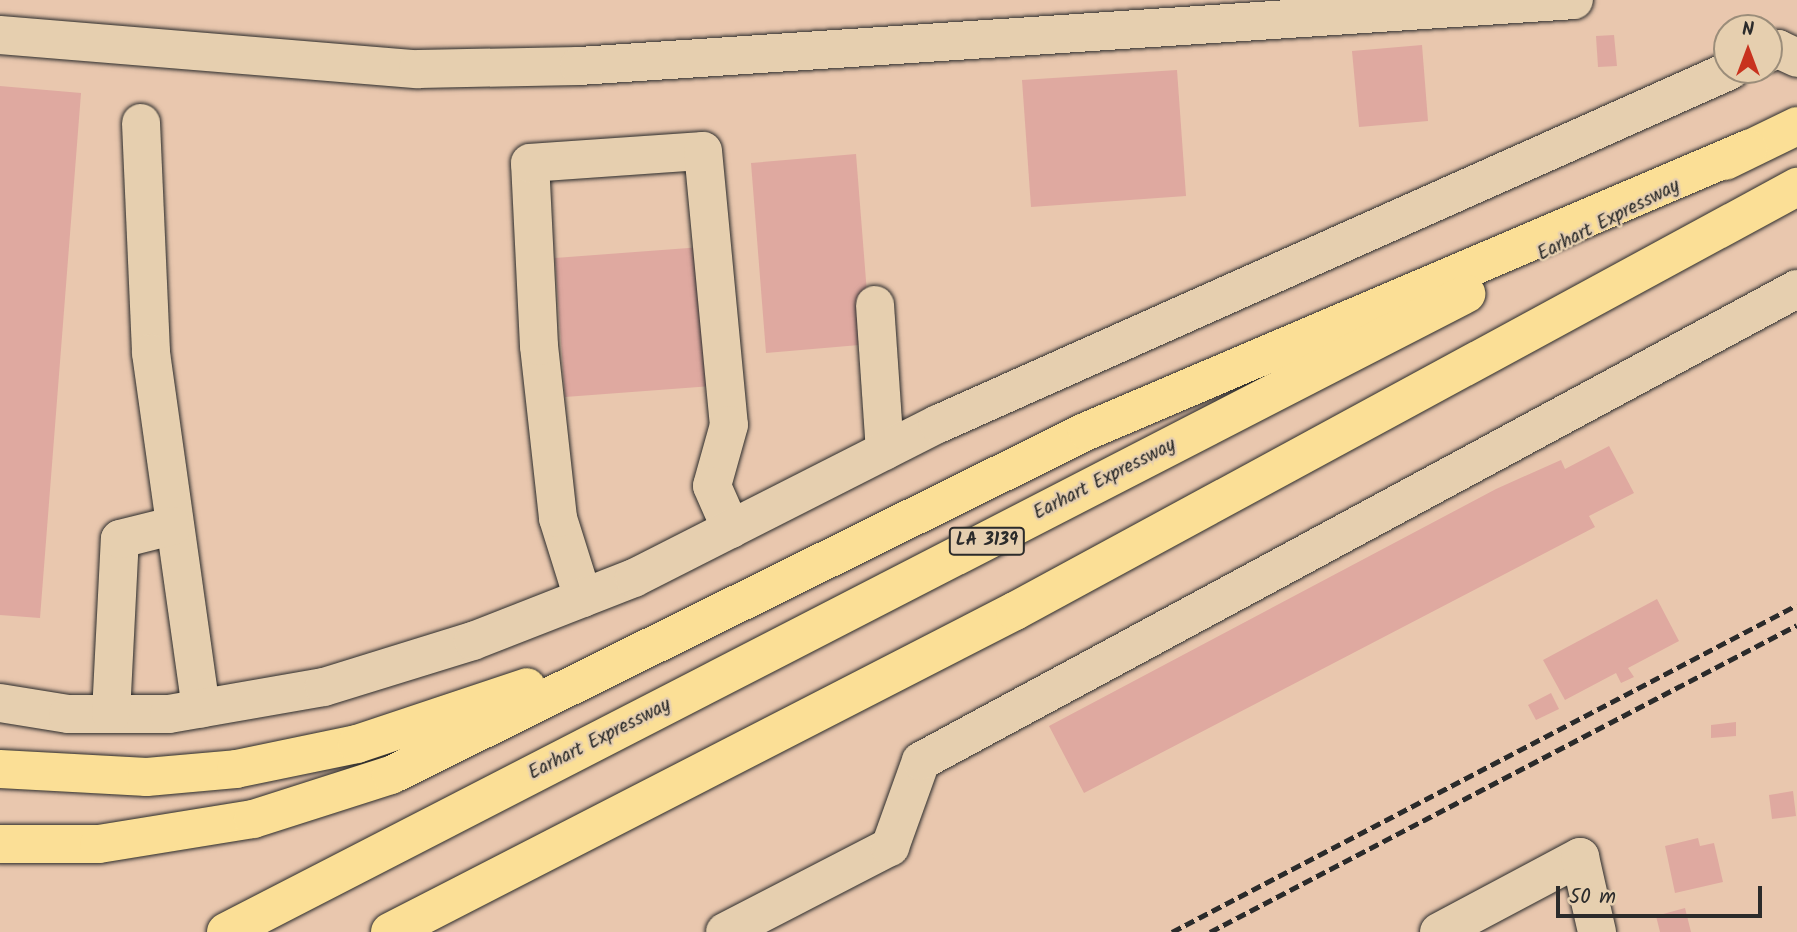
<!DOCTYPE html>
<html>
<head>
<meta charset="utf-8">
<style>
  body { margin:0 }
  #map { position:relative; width:1797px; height:932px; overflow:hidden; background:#e9c7ae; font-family:Kalam,sans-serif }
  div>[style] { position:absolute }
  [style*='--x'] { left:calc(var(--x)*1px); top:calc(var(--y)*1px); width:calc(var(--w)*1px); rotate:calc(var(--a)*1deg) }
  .building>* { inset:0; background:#dfa9a0 }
  .roads { filter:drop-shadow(0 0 2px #2b2b2b) drop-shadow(0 0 2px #2b2b2b) }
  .minor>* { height:38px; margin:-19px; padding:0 19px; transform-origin:19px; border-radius:19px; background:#e6cfaf }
  .highway>* { height:38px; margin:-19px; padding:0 19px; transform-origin:19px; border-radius:19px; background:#fbdf96 }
  .rail>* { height:5px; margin-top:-2.5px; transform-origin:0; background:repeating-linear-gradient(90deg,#2b2b2b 0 10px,transparent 0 15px) }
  span { translate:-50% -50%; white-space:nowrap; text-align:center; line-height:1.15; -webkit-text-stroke:5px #e6cfaf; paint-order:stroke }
  .shield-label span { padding:2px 5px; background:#e6cfaf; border:2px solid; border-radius:5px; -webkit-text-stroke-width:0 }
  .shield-label { font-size:18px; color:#2b2b2b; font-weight:700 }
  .street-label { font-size:19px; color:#2b2b2b }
  .north { position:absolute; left:1713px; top:14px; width:70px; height:70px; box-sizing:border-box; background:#e6cfaf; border:2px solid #9b8d7a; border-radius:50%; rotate:0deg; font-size:19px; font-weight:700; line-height:28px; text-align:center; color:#2b2b2b }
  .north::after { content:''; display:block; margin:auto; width:24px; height:32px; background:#c8321e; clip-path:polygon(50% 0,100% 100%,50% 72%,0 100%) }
  .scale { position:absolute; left:1556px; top:886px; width:206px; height:32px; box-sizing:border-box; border:4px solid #2b2b2b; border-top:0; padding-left:9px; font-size:21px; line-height:24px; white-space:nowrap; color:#2b2b2b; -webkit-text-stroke:5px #e6cfaf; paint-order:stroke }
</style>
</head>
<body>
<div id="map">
  <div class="building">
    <div style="clip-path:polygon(1614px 35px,1617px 66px,1598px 67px,1596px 36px)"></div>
    <div style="clip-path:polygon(1422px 45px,1428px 121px,1359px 127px,1352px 51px)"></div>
    <div style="clip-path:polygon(1177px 70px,1186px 196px,1031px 207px,1022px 80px)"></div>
    <div style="clip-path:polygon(0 86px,81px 93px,40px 618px,0 615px)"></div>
    <div style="clip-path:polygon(856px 154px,871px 344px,766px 353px,751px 163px)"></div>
    <div style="clip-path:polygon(702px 247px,712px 386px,565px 397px,555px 258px)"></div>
    <div style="clip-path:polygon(1609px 446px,1634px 493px,1589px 516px,1595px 527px,1084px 793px,1049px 726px,1496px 489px,1561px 460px,1565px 469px)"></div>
    <div style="clip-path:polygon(1657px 599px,1679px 641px,1628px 668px,1634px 677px,1621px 683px,1616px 673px,1565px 700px,1543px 660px)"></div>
    <div style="clip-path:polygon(1551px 693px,1559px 709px,1536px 720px,1528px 705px)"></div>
    <div style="clip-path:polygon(1736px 722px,1736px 736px,1711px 738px,1711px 725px)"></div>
    <div style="clip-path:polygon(1793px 791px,1796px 816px,1772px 819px,1769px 795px)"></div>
    <div style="clip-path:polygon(1698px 838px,1700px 846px,1714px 843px,1723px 882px,1675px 893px,1665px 846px)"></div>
    <div style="clip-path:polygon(1685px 908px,1691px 932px,1660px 932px,1656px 916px)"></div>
  </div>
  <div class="roads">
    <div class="minor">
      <div style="--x:0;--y:35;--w:419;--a:4.7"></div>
      <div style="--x:418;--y:69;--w:161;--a:-1.1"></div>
      <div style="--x:579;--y:66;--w:997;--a:-3.79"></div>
      <div style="--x:1769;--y:53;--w:10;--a:-24"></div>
      <div style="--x:1778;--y:49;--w:21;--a:25"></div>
      <div style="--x:141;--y:123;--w:230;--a:87.5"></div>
      <div style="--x:151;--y:353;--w:359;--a:82"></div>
      <div style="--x:875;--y:305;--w:146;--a:86.1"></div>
      <div style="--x:583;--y:598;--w:84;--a:-107.4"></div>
      <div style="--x:558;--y:518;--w:173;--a:-96.3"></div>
      <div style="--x:539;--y:346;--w:183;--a:-92.8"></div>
      <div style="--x:530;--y:163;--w:173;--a:-4"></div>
      <div style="--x:703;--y:151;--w:275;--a:84.6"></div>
      <div style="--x:729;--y:425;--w:63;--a:105.6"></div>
      <div style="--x:712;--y:486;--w:47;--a:66.2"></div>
      <div style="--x:0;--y:703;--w:69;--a:9.2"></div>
      <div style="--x:68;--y:714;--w:101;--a:0"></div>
      <div style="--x:169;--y:714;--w:157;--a:-9.9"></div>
      <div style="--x:324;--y:687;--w:156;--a:-17.2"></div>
      <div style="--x:473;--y:641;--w:173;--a:-21.4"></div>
      <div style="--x:634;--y:578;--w:341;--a:-26.9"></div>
      <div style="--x:938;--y:424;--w:868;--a:-24.06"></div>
      <div style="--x:111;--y:714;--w:175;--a:-87.1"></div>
      <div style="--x:120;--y:539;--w:54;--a:-14"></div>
      <div style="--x:725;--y:932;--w:186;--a:-27.3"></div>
      <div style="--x:890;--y:847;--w:91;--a:-70.2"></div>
      <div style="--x:921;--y:761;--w:995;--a:-28.32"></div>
      <div style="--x:1439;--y:932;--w:160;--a:-28"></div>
      <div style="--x:1580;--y:857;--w:77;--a:77.2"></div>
    </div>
    <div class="highway">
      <div style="--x:1725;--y:161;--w:80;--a:-25.9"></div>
      <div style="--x:0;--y:769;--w:147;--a:3.1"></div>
      <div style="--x:147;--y:777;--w:89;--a:-5.1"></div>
      <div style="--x:236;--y:769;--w:124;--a:-11.7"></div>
      <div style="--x:357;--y:744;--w:179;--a:-18.5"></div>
      <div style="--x:0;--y:844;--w:99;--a:0"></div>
      <div style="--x:99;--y:844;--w:156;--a:-9.2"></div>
      <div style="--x:253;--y:819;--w:145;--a:-17.7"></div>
      <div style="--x:391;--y:775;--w:776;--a:-26.3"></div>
      <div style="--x:1087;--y:431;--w:719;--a:-23.1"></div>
      <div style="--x:226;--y:932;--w:1395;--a:-27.23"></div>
      <div style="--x:390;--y:932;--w:703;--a:-27.19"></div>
      <div style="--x:1015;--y:611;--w:890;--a:-28.47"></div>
    </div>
  </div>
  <div class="rail">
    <div style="--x:1172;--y:932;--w:705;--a:-27.62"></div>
    <div style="--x:1210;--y:932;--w:662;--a:-27.61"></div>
  </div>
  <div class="shield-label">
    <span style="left:987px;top:541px">LA 3139</span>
  </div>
  <div class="street-label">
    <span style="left:1609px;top:221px;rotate:-27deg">Earhart Expressway</span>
    <span style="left:1105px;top:480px;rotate:-27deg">Earhart Expressway</span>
    <span style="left:600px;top:740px;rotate:-27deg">Earhart Expressway</span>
  </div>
  <div class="north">N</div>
  <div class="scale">50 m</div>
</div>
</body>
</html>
